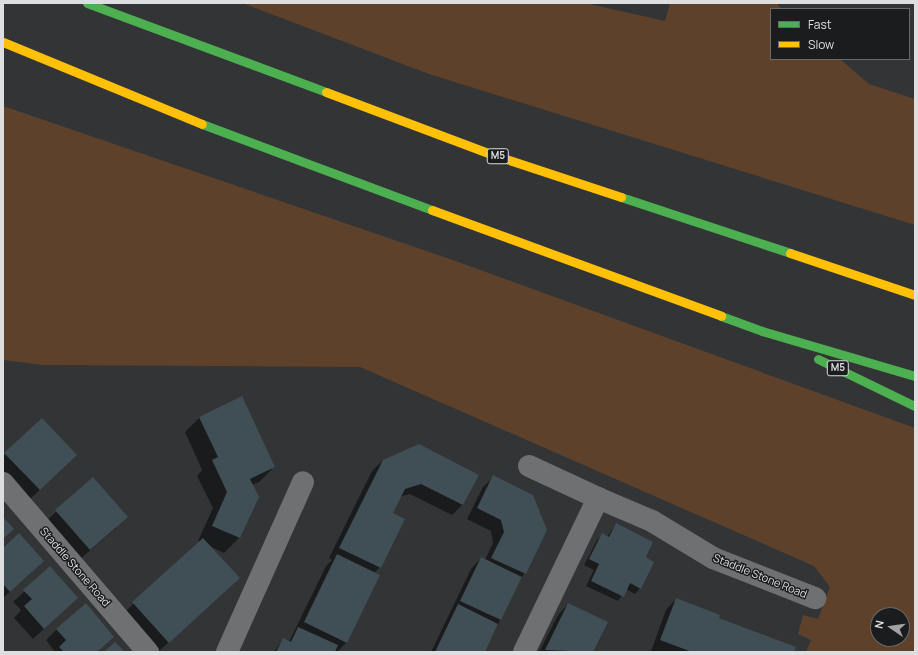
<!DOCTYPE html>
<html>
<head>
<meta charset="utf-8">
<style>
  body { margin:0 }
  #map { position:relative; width:918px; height:655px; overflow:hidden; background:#323436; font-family:Manrope,sans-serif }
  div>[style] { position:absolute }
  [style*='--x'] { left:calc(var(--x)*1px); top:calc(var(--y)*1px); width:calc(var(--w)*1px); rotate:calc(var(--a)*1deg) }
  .green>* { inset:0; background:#5e412a }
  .shadow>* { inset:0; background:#0007 }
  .building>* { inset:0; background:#404e55 }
  .street>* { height:22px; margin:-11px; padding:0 11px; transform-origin:11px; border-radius:11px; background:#6f7071 }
  .fast>* { height:9px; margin:-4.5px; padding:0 4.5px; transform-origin:4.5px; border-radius:4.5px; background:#4caf50 }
  .slow>* { height:9px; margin:-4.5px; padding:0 4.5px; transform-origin:4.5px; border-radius:4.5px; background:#ffc107 }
  span { translate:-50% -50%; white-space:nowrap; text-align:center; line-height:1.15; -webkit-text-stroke:3px #1b1c1d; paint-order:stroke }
  .shield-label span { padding:1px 3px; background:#1b1c1d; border:1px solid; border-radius:3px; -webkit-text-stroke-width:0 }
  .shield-label { font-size:10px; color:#dcdedf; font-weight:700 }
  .street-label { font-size:11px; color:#dcdedf }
  .frame { position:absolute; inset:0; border:4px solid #dcdedf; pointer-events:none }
  .legend { position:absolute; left:770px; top:8px; width:140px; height:52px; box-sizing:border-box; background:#1b1c1d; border:1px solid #686a6b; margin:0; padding:5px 7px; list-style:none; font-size:12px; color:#dcdedf }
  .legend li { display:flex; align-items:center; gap:8px; height:20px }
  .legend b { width:20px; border:1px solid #686a6b }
  .north { position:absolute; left:870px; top:607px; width:40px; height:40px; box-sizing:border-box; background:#1b1c1d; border:1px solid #686a6b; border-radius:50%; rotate:283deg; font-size:11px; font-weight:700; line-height:16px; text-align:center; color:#dcdedf }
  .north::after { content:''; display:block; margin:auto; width:14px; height:18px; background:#a0a2a4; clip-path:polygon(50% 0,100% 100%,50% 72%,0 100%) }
</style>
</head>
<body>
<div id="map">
  <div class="green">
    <div style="clip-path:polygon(242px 3px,585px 3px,665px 21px,670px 3px,776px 3px,782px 9px,771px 9px,771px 59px,840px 59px,869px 84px,915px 99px,915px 225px,429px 74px)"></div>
    <div style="clip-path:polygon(evenodd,3px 106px,450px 259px,915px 428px,915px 652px,806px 652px,811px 640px,798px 634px,803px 615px,818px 619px,830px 587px,814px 566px,360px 367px,42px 365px,3px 360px,3px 106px,878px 615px,902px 615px,902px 639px,878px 639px,878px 615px)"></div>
  </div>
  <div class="shadow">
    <div style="clip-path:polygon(200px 417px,274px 467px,259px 482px,252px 485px,239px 538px,224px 553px,209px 546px,223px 593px,158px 652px,118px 618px,200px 542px,198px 541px,213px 508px,197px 476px,202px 470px,185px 432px)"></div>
    <div style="clip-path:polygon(42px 419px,65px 466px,29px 500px,3px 473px,3px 456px)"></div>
    <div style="clip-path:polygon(383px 460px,477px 475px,462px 505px,452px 515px,410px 494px,399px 497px,391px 514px,380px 567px,374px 573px,347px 642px,337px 652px,274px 652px,283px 639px,289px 642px,326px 566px,332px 560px,329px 558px,372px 471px)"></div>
    <div style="clip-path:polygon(494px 476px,546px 530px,484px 652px,431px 652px,471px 569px,481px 558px,485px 560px,493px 543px,491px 531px,467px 519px,483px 487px)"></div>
    <div style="clip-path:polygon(93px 478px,116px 528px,79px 560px,45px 522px)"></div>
    <div style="clip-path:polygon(616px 524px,644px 558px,640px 588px,635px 594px,626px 589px,618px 601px,586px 586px,594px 570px,584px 565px,597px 540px,602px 535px,607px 537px)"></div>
    <div style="clip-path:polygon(3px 549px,32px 572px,3px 598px)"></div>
    <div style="clip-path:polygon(50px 567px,77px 598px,33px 639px,14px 618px,21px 610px,13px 602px)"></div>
    <div style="clip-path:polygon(676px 599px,717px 619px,793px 652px,651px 651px,666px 610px)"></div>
    <div style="clip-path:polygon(568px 604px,606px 623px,592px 652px,539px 652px,558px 615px)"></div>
    <div style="clip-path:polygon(57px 629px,113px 637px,97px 652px,55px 652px,46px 640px)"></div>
  </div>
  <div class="building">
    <div style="clip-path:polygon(242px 396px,275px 467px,250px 479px,259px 497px,240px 538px,212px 526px,227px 492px,212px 460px,218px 457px,199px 417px)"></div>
    <div style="clip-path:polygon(42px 418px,77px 455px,40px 490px,4px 453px)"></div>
    <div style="clip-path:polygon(419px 444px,479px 475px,463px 505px,421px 484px,405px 489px,393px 513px,405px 519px,381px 568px,339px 548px,383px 460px)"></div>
    <div style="clip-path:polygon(493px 475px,533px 495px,547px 530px,526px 574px,491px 558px,504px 532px,501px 520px,477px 508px)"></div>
    <div style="clip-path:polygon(93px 477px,128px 517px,90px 550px,55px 510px)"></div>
    <div style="clip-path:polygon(3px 517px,14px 529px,3px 539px)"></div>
    <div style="clip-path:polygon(616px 523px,653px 542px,646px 557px,654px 562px,641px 589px,630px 583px,624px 597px,591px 581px,599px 564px,589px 559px,602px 533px,609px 537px)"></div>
    <div style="clip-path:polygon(19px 533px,44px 561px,10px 592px,3px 584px,3px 548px)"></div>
    <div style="clip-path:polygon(203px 538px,240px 578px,169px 643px,132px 602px)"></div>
    <div style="clip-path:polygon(337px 554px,380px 575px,347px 643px,304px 622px)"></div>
    <div style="clip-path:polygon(481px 557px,522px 577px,501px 620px,460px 601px)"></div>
    <div style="clip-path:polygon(50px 566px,78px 598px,44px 629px,24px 606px,32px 599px,23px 590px)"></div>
    <div style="clip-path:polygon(676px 598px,720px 615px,719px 618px,796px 647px,794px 652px,692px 652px,660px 640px)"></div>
    <div style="clip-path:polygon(86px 603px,114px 637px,97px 652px,64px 652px,59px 647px,66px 640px,56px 629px)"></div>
    <div style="clip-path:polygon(568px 603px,608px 622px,593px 652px,545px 650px)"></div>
    <div style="clip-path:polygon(458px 604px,498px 624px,485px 652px,435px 652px)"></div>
    <div style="clip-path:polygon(298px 627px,338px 645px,335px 652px,276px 652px,283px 638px,291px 642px)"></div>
    <div style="clip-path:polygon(115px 642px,125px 652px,104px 652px)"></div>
  </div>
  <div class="street">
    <div style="--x:3;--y:483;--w:223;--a:49.4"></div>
    <div style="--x:598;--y:498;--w:59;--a:23.1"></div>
    <div style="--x:652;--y:521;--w:71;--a:31.2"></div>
    <div style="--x:713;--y:558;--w:110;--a:21.4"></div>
    <div style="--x:227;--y:652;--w:186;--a:-65.9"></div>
    <div style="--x:524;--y:652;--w:171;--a:-64.3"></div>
    <div style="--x:598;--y:498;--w:76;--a:-155.1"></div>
  </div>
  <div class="fast">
    <div style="--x:87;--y:3;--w:255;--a:20.4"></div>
    <div style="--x:202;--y:124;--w:246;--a:20.5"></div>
    <div style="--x:621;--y:197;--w:178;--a:18.3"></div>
    <div style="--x:721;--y:316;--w:44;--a:20.1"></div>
    <div style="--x:762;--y:331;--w:159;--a:16.4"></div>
    <div style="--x:818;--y:359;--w:108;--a:25.9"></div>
  </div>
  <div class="slow">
    <div style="--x:3;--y:42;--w:215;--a:22.4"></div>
    <div style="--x:326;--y:92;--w:176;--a:20.6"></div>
    <div style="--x:491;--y:154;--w:137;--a:18.3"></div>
    <div style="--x:432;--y:210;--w:308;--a:20.1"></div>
    <div style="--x:790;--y:253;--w:132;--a:18.6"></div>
  </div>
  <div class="shield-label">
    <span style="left:498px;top:156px">M5</span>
    <span style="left:838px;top:368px">M5</span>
  </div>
  <div class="street-label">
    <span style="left:75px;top:567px;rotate:49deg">Staddle Stone Road</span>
    <span style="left:760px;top:576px;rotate:22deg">Staddle Stone Road</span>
  </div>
  <div class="frame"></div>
  <ul class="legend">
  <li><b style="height:5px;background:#4caf50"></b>Fast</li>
  <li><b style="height:5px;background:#ffc107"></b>Slow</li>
  </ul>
  <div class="north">N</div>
</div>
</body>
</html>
